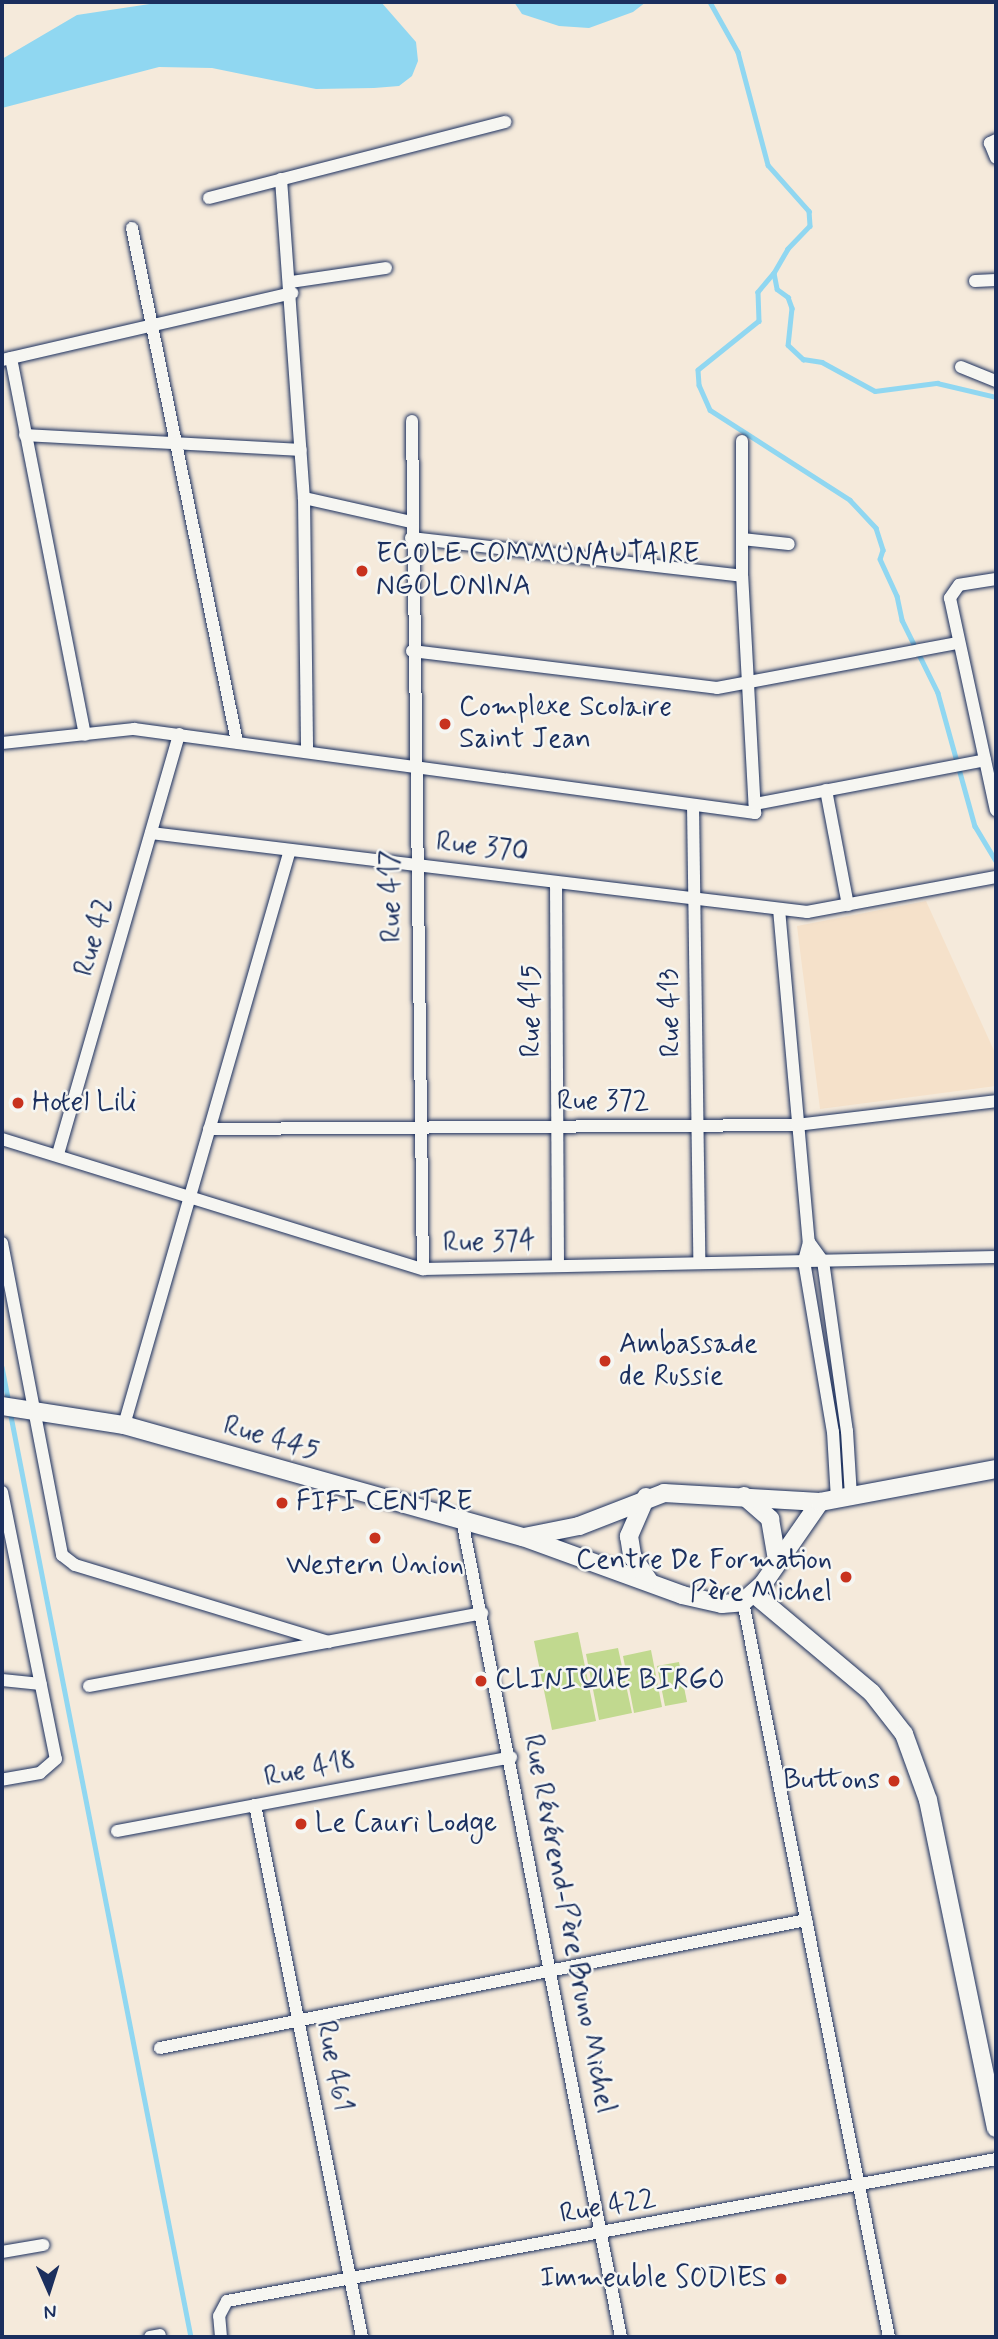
<!DOCTYPE html>
<html>
<head>
<meta charset="utf-8">
<style>
  body { margin:0 }
  #map { position:relative; width:998px; height:2339px; overflow:hidden; background:#f5eadb; font-family:Mynerve,sans-serif }
  div>[style] { position:absolute }
  [style*='--x'] { left:calc(var(--x)*1px); top:calc(var(--y)*1px); width:calc(var(--w)*1px); rotate:calc(var(--a)*1deg) }
  .built>* { inset:0; background:#f5e1ca }
  .green>* { inset:0; background:#c1d98f }
  .water>* { inset:0; background:#90d7f1 }
  .stream>* { height:4.5px; margin:-2.25px; padding:0 2.25px; transform-origin:2.25px; border-radius:2.25px; background:#90d7f1 }
  .roads { filter:drop-shadow(0 0 2px #1b2f5e) drop-shadow(0 0 2px #1b2f5e) }
  .street>* { height:12px; margin:-6px; padding:0 6px; transform-origin:6px; border-radius:6px; background:#f6f6f2 }
  .secondary>* { height:18px; margin:-9px; padding:0 9px; transform-origin:9px; border-radius:9px; background:#f6f6f2 }
  .dots>* { width:19px; height:19px; translate:-50% -50%; box-sizing:border-box; border:4px solid #f6f6f2; border-radius:50% }
  span { translate:-50% -50%; white-space:nowrap; text-align:center; line-height:1.15; -webkit-text-stroke:5px #f6f6f2; paint-order:stroke }
  .poi-label { font-size:28px; color:#1b2f5e }
  .left { translate:0 -50%; text-align:left }
  .right { translate:-100% -50%; text-align:right }
  .street-label { font-size:28px; color:#1b2f5e }
  .frame { position:absolute; inset:0; border:4px solid #1b2f5e; pointer-events:none }
  .north { position:absolute; left:14px; top:2255px; width:70px; height:70px; -webkit-text-stroke:5px #f6f6f2; paint-order:stroke; rotate:177deg; font-size:19px; font-weight:700; line-height:28px; text-align:center; color:#1b2f5e }
  .north::after { content:''; display:block; margin:auto; width:24px; height:32px; background:#1b2f5e; clip-path:polygon(50% 0,100% 100%,50% 72%,0 100%) }
</style>
</head>
<body>
<div id="map">
  <div class="built">
    <div style="clip-path:polygon(926px 901px,996px 1055px,996px 1086px,820px 1109px,797px 926px)"></div>
  </div>
  <div class="green">
    <div style="clip-path:polygon(578px 1632px,596px 1721px,552px 1730px,534px 1641px)"></div>
    <div style="clip-path:polygon(618px 1648px,632px 1713px,599px 1720px,586px 1654px)"></div>
    <div style="clip-path:polygon(651px 1650px,662px 1707px,634px 1713px,623px 1656px)"></div>
    <div style="clip-path:polygon(679px 1662px,687px 1702px,665px 1706px,657px 1666px)"></div>
  </div>
  <div class="water">
    <div style="clip-path:polygon(163px 2px,381px 2px,416px 42px,418px 61px,412px 76px,399px 86px,374px 88px,316px 89px,212px 68px,159px 67px,2px 108px,2px 59px,77px 15px)"></div>
    <div style="clip-path:polygon(514px 2px,646px 2px,633px 12px,589px 28px,559px 26px,522px 14px)"></div>
  </div>
  <div class="stream">
    <div style="--x:710;--y:2;--w:57;--a:60.8"></div>
    <div style="--x:738;--y:52;--w:117;--a:75.1"></div>
    <div style="--x:768;--y:165;--w:62;--a:48.3"></div>
    <div style="--x:809;--y:211;--w:15;--a:86"></div>
    <div style="--x:810;--y:226;--w:32;--a:134"></div>
    <div style="--x:788;--y:249;--w:28;--a:120"></div>
    <div style="--x:774;--y:273;--w:16;--a:79"></div>
    <div style="--x:777;--y:289;--w:14;--a:36"></div>
    <div style="--x:788;--y:297;--w:12;--a:70"></div>
    <div style="--x:792;--y:308;--w:37;--a:96"></div>
    <div style="--x:788;--y:345;--w:21;--a:43"></div>
    <div style="--x:803;--y:359;--w:19;--a:9"></div>
    <div style="--x:822;--y:362;--w:60;--a:28.7"></div>
    <div style="--x:875;--y:391;--w:63;--a:-7.4"></div>
    <div style="--x:937;--y:383;--w:61;--a:13.3"></div>
    <div style="--x:774;--y:273;--w:25;--a:130"></div>
    <div style="--x:758;--y:292;--w:29;--a:88"></div>
    <div style="--x:759;--y:321;--w:78;--a:141.2"></div>
    <div style="--x:698;--y:370;--w:15;--a:86"></div>
    <div style="--x:699;--y:385;--w:27;--a:66"></div>
    <div style="--x:710;--y:410;--w:166;--a:32.7"></div>
    <div style="--x:850;--y:500;--w:38;--a:47"></div>
    <div style="--x:876;--y:528;--w:23;--a:72"></div>
    <div style="--x:883;--y:550;--w:9;--a:108"></div>
    <div style="--x:880;--y:559;--w:41;--a:65.3"></div>
    <div style="--x:897;--y:596;--w:25;--a:78"></div>
    <div style="--x:902;--y:620;--w:81;--a:63.7"></div>
    <div style="--x:938;--y:693;--w:138;--a:74.5"></div>
    <div style="--x:975;--y:826;--w:41;--a:59"></div>
    <div style="--x:2;--y:1367;--w:36;--a:79"></div>
    <div style="--x:10;--y:1411;--w:944;--a:78.94"></div>
  </div>
  <div class="roads">
    <div class="street">
      <div style="--x:996;--y:140;--w:7;--a:153"></div>
      <div style="--x:990;--y:143;--w:16;--a:68"></div>
      <div style="--x:281;--y:179;--w:320;--a:85.9"></div>
      <div style="--x:304;--y:498;--w:254;--a:89.3"></div>
      <div style="--x:209;--y:198;--w:306;--a:-14.4"></div>
      <div style="--x:132;--y:228;--w:525;--a:78.45"></div>
      <div style="--x:975;--y:281;--w:21;--a:-3"></div>
      <div style="--x:291;--y:282;--w:96;--a:-8.4"></div>
      <div style="--x:11;--y:358;--w:384;--a:78.9"></div>
      <div style="--x:2;--y:360;--w:298;--a:-13"></div>
      <div style="--x:961;--y:367;--w:38;--a:22"></div>
      <div style="--x:412;--y:421;--w:848;--a:89.26"></div>
      <div style="--x:25;--y:435;--w:276;--a:3.1"></div>
      <div style="--x:304;--y:498;--w:110;--a:12.6"></div>
      <div style="--x:411;--y:538;--w:333;--a:6.5"></div>
      <div style="--x:742;--y:539;--w:47;--a:6.1"></div>
      <div style="--x:996;--y:579;--w:37;--a:171"></div>
      <div style="--x:959;--y:585;--w:16;--a:125"></div>
      <div style="--x:950;--y:598;--w:217;--a:77.8"></div>
      <div style="--x:412;--y:651;--w:307;--a:6.9"></div>
      <div style="--x:717;--y:688;--w:245;--a:-10.6"></div>
      <div style="--x:2;--y:743;--w:133;--a:-6.1"></div>
      <div style="--x:134;--y:729;--w:627;--a:7.7"></div>
      <div style="--x:755;--y:813;--w:237;--a:-93.1"></div>
      <div style="--x:742;--y:576;--w:135;--a:-90"></div>
      <div style="--x:826;--y:790;--w:117;--a:79.2"></div>
      <div style="--x:755;--y:804;--w:234;--a:-10.8"></div>
      <div style="--x:693;--y:805;--w:457;--a:89.2"></div>
      <div style="--x:151;--y:833;--w:661;--a:6.87"></div>
      <div style="--x:807;--y:912;--w:192;--a:-10.5"></div>
      <div style="--x:556;--y:882;--w:384;--a:89.7"></div>
      <div style="--x:779;--y:909;--w:334;--a:84.9"></div>
      <div style="--x:809;--y:1242;--w:20;--a:105"></div>
      <div style="--x:804;--y:1261;--w:173;--a:80.4"></div>
      <div style="--x:833;--y:1432;--w:67;--a:86.6"></div>
      <div style="--x:209;--y:1129;--w:587;--a:-0.39"></div>
      <div style="--x:796;--y:1125;--w:201;--a:-6.8"></div>
      <div style="--x:2;--y:1139;--w:441;--a:17.2"></div>
      <div style="--x:423;--y:1269;--w:573;--a:-1.2"></div>
      <div style="--x:58;--y:1154;--w:437;--a:-73.9"></div>
      <div style="--x:809;--y:1242;--w:24;--a:54"></div>
      <div style="--x:823;--y:1261;--w:172;--a:82"></div>
      <div style="--x:847;--y:1431;--w:65;--a:86.5"></div>
      <div style="--x:2;--y:1243;--w:318;--a:79.1"></div>
      <div style="--x:62;--y:1555;--w:16;--a:38"></div>
      <div style="--x:75;--y:1565;--w:265;--a:16.9"></div>
      <div style="--x:124;--y:1425;--w:598;--a:-73.9"></div>
      <div style="--x:2;--y:1492;--w:272;--a:78.6"></div>
      <div style="--x:56;--y:1759;--w:21;--a:139"></div>
      <div style="--x:40;--y:1773;--w:39;--a:170"></div>
      <div style="--x:462;--y:1520;--w:832;--a:78.99"></div>
      <div style="--x:743;--y:1602;--w:749;--a:78.77"></div>
      <div style="--x:2;--y:1680;--w:39;--a:6"></div>
      <div style="--x:89;--y:1686;--w:400;--a:-10.5"></div>
      <div style="--x:255;--y:1805;--w:543;--a:78.63"></div>
      <div style="--x:117;--y:1831;--w:401;--a:-10.6"></div>
      <div style="--x:160;--y:2048;--w:659;--a:-11.21"></div>
      <div style="--x:2;--y:2252;--w:42;--a:-9.7"></div>
      <div style="--x:150;--y:2337;--w:10;--a:-11"></div>
      <div style="--x:221;--y:2337;--w:21;--a:-95"></div>
      <div style="--x:219;--y:2316;--w:17;--a:-62"></div>
      <div style="--x:227;--y:2301;--w:782;--a:-10.46"></div>
    </div>
    <div class="secondary">
      <div style="--x:2;--y:1406;--w:123;--a:8.9"></div>
      <div style="--x:124;--y:1425;--w:414;--a:15.7"></div>
      <div style="--x:523;--y:1537;--w:169;--a:20"></div>
      <div style="--x:682;--y:1595;--w:41;--a:12.7"></div>
      <div style="--x:722;--y:1604;--w:21;--a:-5"></div>
      <div style="--x:743;--y:1602;--w:27;--a:-42"></div>
      <div style="--x:763;--y:1584;--w:100;--a:-55.2"></div>
      <div style="--x:744;--y:1496;--w:35;--a:41"></div>
      <div style="--x:770;--y:1519;--w:42;--a:80.3"></div>
      <div style="--x:646;--y:1497;--w:43;--a:113.6"></div>
      <div style="--x:629;--y:1536;--w:20;--a:81"></div>
      <div style="--x:632;--y:1556;--w:30;--a:56"></div>
      <div style="--x:524;--y:1537;--w:56;--a:-11.3"></div>
      <div style="--x:579;--y:1526;--w:91;--a:-21.2"></div>
      <div style="--x:664;--y:1493;--w:156;--a:3.3"></div>
      <div style="--x:820;--y:1502;--w:179;--a:-10.6"></div>
      <div style="--x:753;--y:1593;--w:155;--a:40"></div>
      <div style="--x:872;--y:1693;--w:52;--a:52"></div>
      <div style="--x:904;--y:1734;--w:70;--a:70"></div>
      <div style="--x:928;--y:1800;--w:335;--a:78.3"></div>
    </div>
  </div>
  <div class="dots">
    <div style="left:362px;top:571px;background:#c8321e"></div>
    <div style="left:445px;top:724px;background:#c8321e"></div>
    <div style="left:18px;top:1103px;background:#c8321e"></div>
    <div style="left:605px;top:1361px;background:#c8321e"></div>
    <div style="left:282px;top:1503px;background:#c8321e"></div>
    <div style="left:375px;top:1538px;background:#c8321e"></div>
    <div style="left:846px;top:1577px;background:#c8321e"></div>
    <div style="left:481px;top:1681px;background:#c8321e"></div>
    <div style="left:894px;top:1781px;background:#c8321e"></div>
    <div style="left:301px;top:1824px;background:#c8321e"></div>
    <div style="left:781px;top:2279px;background:#c8321e"></div>
  </div>
  <div class="poi-label">
    <span class="left" style="left:376px;top:571px">ECOLE COMMUNAUTAIRE<br>NGOLONINA</span>
    <span class="left" style="left:459px;top:724px">Complexe Scolaire<br>Saint Jean</span>
    <span class="left" style="left:32px;top:1103px">Hotel Lili</span>
    <span class="left" style="left:619px;top:1361px">Ambassade<br>de Russie</span>
    <span class="left" style="left:296px;top:1503px">FIFI CENTRE</span>
    <span class="right" style="left:832px;top:1577px">Centre De Formation<br>Père Michel</span>
    <span style="left:375px;top:1566px">Western Union</span>
    <span class="left" style="left:495px;top:1681px">CLINIQUE BIRGO</span>
    <span class="right" style="left:880px;top:1781px">Buttons</span>
    <span class="left" style="left:315px;top:1824px">Le Cauri Lodge</span>
    <span class="right" style="left:767px;top:2279px">Immeuble SODIES</span>
  </div>
  <div class="street-label">
    <span style="left:482px;top:848px;rotate:7deg">Rue 370</span>
    <span style="left:392px;top:896px;rotate:-91deg">Rue 417</span>
    <span style="left:95px;top:937px;rotate:-74deg">Rue 42</span>
    <span style="left:532px;top:1011px;rotate:-90deg">Rue 415</span>
    <span style="left:671px;top:1013px;rotate:-91deg">Rue 413</span>
    <span style="left:603px;top:1102px">Rue 372</span>
    <span style="left:489px;top:1243px;rotate:-1deg">Rue 374</span>
    <span style="left:271px;top:1439px;rotate:16deg">Rue 445</span>
    <span style="left:310px;top:1770px;rotate:-11deg">Rue 418</span>
    <span style="left:568px;top:1924px;rotate:79deg">Rue Révérend-Père Bruno Michel</span>
    <span style="left:333px;top:2066px;rotate:79deg">Rue 461</span>
    <span style="left:608px;top:2207px;rotate:-10deg">Rue 422</span>
  </div>
  <div class="frame"></div>
  <div class="north">N</div>
</div>
</body>
</html>
